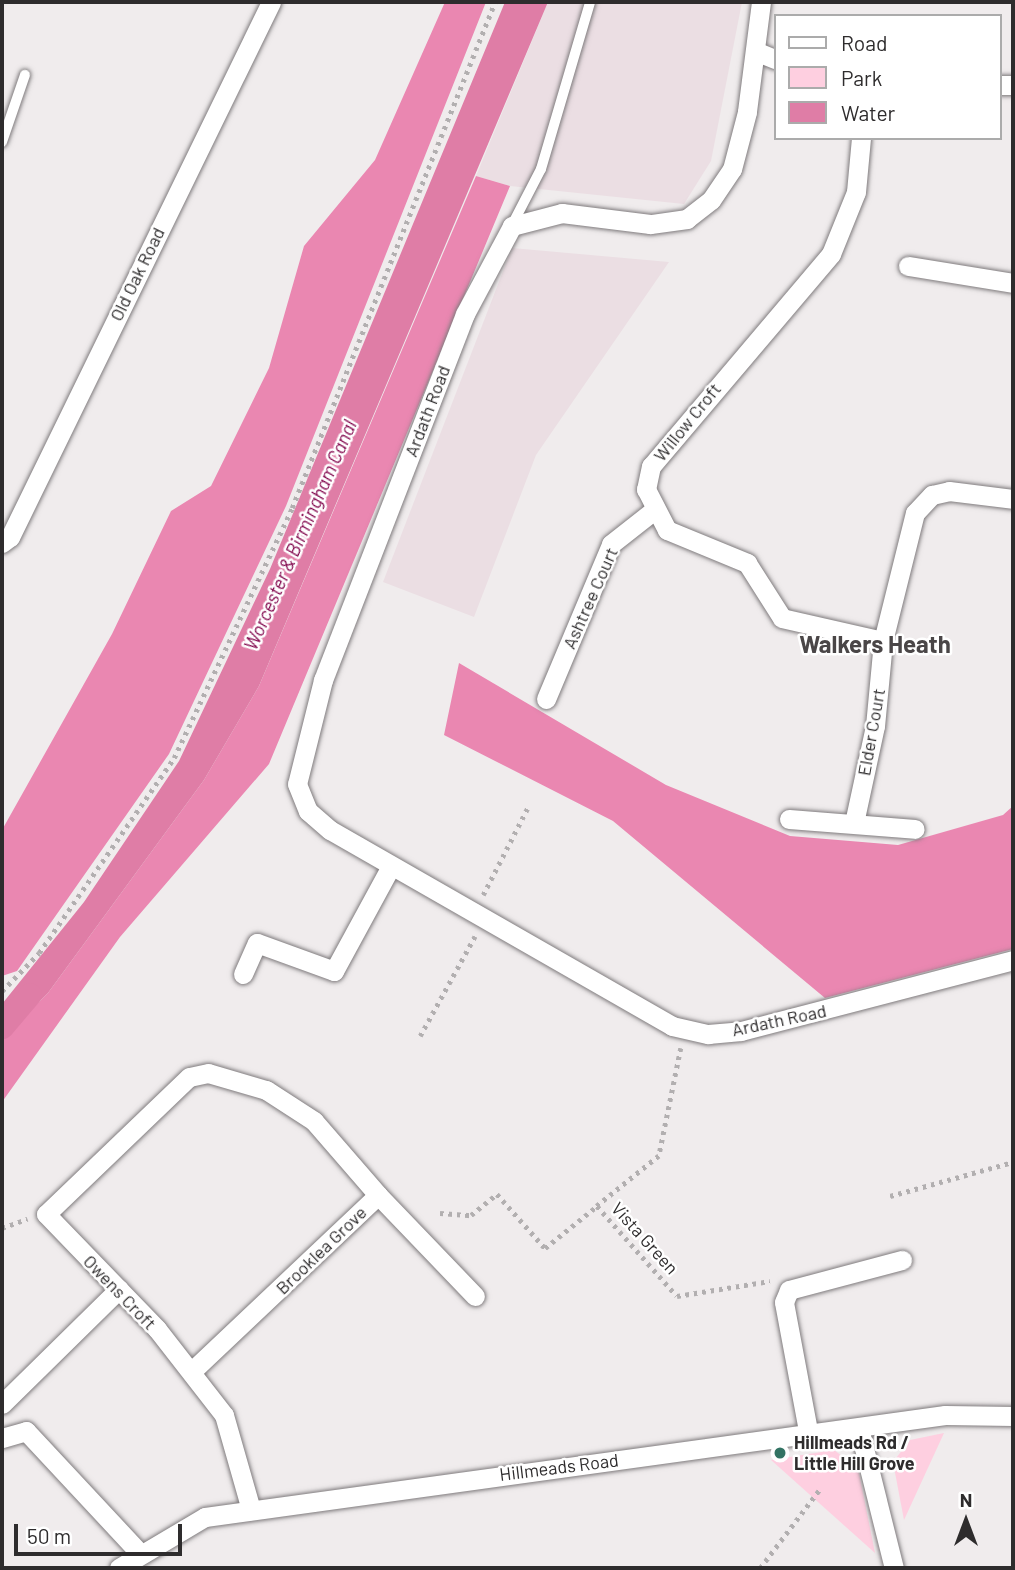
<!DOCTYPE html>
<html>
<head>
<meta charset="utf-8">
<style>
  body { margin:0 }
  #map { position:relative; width:1015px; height:1570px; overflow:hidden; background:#f0eced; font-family:Barlow,sans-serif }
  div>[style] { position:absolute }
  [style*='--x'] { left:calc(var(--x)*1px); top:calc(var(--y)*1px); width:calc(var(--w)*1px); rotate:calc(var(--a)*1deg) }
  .built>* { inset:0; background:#ebdee3 }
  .green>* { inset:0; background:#fecfe0 }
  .forest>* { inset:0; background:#ea87b1 }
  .water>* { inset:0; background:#df7da6 }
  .canal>* { height:23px; margin:-11.5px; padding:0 11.5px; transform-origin:11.5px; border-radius:11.5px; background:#df7da6 }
  .path>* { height:4.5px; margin-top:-2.25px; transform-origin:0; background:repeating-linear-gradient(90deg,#b2afb0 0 3.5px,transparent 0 8.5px) }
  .roads { filter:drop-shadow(0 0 2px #7f7b7d) drop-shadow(0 0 2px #7f7b7d) }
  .service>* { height:10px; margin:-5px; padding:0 5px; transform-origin:5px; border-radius:5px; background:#fff }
  .minor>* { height:19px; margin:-9.5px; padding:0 9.5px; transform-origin:9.5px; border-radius:9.5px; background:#fff }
  .dots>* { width:19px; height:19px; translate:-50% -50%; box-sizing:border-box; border:4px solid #fff; border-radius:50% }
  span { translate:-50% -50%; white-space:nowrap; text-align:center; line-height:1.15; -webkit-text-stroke:5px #fff; paint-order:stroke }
  .street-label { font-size:18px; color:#2e2c2d }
  .poi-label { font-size:18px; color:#2e2c2d; font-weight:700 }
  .left { translate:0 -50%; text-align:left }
  .water-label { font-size:19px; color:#82074d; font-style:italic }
  .district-label { font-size:24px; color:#4a4647; font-weight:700 }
  .frame { position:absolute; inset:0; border:4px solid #2e2c2d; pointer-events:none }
  .legend { position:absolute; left:774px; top:14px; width:228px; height:126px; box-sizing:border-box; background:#fff; border:2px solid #ababab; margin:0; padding:9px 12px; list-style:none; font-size:21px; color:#2e2c2d }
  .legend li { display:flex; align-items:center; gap:14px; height:35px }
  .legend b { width:35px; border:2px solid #ababab }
  .north { position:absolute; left:931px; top:1486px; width:70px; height:70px; -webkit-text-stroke:5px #fff; paint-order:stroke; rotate:0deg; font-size:19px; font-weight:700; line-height:28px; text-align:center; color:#2e2c2d }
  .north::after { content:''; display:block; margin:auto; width:24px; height:32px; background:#2e2c2d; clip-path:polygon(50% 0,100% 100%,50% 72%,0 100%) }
  .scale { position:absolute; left:14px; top:1524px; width:168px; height:32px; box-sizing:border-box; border:4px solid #2e2c2d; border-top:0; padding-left:9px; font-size:21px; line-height:24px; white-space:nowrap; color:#2e2c2d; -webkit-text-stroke:5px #fff; paint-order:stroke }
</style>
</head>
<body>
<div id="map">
  <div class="built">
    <div style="clip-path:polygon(548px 2px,742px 2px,711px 161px,684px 204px,510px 186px,476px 176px)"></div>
    <div style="clip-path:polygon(512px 248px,669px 262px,536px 455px,474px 617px,383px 582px)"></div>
  </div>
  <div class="green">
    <div style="clip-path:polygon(944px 1433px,904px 1520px,893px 1462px,910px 1440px)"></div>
    <div style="clip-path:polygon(834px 1450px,858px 1468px,875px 1553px,771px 1460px)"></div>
  </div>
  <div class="forest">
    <div style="clip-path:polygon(445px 2px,486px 2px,286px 506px,169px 754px,17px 971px,2px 976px,2px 830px,112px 634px,171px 511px,211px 486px,269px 368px,304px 246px,375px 160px)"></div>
    <div style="clip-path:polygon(476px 176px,510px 186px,269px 764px,120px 937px,2px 1102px,2px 1039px,48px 993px,204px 780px,259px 686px)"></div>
    <div style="clip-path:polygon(459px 663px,666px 785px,790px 836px,898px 845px,1003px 815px,1013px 806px,1013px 949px,825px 998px,613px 821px,444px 735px)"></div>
  </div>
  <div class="water">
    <div style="clip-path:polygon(505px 2px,548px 2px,259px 686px,204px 780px,48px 993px,18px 1023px,2px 1012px,2px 1004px,84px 902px,179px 761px,270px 569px)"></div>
  </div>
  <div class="canal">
    <div style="--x:2;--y:1027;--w:43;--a:-49.7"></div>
  </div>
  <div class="path">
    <div style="--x:483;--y:895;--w:97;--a:-62.9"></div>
    <div style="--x:2;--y:991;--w:53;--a:-45.8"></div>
    <div style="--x:39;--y:953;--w:237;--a:-55.3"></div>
    <div style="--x:174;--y:758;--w:276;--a:-64.7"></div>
    <div style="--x:292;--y:508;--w:545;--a:-68.14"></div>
    <div style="--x:420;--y:1036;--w:114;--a:-61.2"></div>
    <div style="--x:681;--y:1048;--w:110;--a:101.5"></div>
    <div style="--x:659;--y:1156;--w:80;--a:141.1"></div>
    <div style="--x:597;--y:1206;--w:120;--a:48.4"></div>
    <div style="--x:677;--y:1296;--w:94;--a:-9.2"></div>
    <div style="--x:890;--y:1196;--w:128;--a:-15.5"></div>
    <div style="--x:440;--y:1213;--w:31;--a:4"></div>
    <div style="--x:471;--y:1215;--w:33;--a:-39"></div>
    <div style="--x:497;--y:1194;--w:72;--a:48.4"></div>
    <div style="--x:545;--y:1248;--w:67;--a:-38.9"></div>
    <div style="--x:2;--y:1228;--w:27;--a:-20"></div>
    <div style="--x:760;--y:1568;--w:99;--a:-52.8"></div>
  </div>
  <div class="roads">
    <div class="service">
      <div style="--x:2;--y:142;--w:71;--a:-71.1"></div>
      <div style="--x:512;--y:225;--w:63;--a:-62.6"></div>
      <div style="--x:541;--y:169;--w:174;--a:-73.6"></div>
    </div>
    <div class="minor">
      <div style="--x:761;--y:2;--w:111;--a:97.3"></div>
      <div style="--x:747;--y:112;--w:59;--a:104.7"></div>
      <div style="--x:732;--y:169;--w:37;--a:124"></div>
      <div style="--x:711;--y:200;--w:31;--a:142"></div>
      <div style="--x:687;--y:219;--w:37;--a:172"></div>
      <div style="--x:650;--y:224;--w:89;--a:-172.9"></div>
      <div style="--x:562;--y:213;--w:52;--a:165.4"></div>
      <div style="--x:512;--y:226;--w:100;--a:118.1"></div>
      <div style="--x:465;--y:314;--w:393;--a:111.2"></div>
      <div style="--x:323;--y:680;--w:107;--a:104"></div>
      <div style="--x:297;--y:784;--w:29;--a:68"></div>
      <div style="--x:308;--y:811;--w:29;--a:41"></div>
      <div style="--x:330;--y:830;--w:394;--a:29.8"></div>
      <div style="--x:672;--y:1026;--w:37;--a:13"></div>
      <div style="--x:708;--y:1034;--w:33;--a:-5"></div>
      <div style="--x:741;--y:1031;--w:281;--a:-14.6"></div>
      <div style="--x:755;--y:51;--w:22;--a:22"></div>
      <div style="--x:999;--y:85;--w:14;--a:0"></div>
      <div style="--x:861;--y:138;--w:54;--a:95.3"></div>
      <div style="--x:856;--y:192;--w:67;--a:112"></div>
      <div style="--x:831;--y:254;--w:278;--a:130.3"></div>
      <div style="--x:651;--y:466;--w:24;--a:102"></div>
      <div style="--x:646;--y:489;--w:46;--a:62.9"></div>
      <div style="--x:667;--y:530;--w:87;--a:22.4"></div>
      <div style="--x:747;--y:563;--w:65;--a:57.5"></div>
      <div style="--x:782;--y:618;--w:104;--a:12.8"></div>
      <div style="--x:908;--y:266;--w:106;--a:9.2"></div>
      <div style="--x:2;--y:543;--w:10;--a:-37"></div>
      <div style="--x:10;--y:537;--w:595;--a:-63.99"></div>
      <div style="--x:546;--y:699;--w:168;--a:-67.2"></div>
      <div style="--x:611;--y:544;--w:53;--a:-38.2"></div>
      <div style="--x:789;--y:819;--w:126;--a:4.5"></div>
      <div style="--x:854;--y:823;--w:99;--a:-77.8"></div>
      <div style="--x:875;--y:726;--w:85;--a:-84.6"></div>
      <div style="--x:883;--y:641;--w:132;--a:-76"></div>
      <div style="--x:915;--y:513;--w:25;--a:-47"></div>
      <div style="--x:932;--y:495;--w:17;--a:-13"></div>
      <div style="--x:949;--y:491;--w:64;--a:7.1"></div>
      <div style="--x:243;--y:974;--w:34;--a:-66"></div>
      <div style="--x:257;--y:943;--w:82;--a:20"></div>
      <div style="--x:334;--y:971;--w:119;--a:-61.5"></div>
      <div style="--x:378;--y:1195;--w:140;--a:46.2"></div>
      <div style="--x:192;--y:1371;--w:256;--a:-43.4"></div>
      <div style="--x:378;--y:1195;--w:98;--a:-130.9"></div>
      <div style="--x:314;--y:1121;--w:57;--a:-147.1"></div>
      <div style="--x:266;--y:1090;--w:60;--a:-163.7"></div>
      <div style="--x:208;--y:1073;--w:19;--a:168"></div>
      <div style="--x:189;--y:1077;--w:198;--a:136.2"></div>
      <div style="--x:46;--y:1214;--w:160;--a:46"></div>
      <div style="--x:157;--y:1329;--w:109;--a:52.1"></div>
      <div style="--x:224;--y:1415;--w:99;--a:74.1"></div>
      <div style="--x:2;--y:1404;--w:164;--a:-44.5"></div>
      <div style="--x:859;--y:1428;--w:144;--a:76"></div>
      <div style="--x:809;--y:1436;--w:136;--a:-100.6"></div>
      <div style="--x:784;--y:1302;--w:13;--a:-67"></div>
      <div style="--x:789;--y:1290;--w:117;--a:-14.9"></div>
      <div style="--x:2;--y:1438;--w:25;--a:-16"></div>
      <div style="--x:26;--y:1431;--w:166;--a:47"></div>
      <div style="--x:119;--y:1568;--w:100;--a:-30.7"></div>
      <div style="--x:205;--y:1517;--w:747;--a:-7.85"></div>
      <div style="--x:945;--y:1415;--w:68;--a:0.8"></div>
    </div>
  </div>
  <div class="dots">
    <div style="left:780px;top:1453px;background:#327363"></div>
  </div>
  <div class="street-label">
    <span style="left:137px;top:274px;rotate:-64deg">Old Oak Road</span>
    <span style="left:427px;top:411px;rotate:-69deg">Ardath Road</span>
    <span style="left:687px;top:422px;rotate:-51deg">Willow Croft</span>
    <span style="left:590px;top:598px;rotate:-66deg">Ashtree Court</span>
    <span style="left:871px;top:732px;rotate:-80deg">Elder Court</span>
    <span style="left:779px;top:1020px;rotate:-12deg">Ardath Road</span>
    <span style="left:645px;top:1238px;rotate:48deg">Vista Green</span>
    <span style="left:321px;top:1250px;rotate:-44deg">Brooklea Grove</span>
    <span style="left:120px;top:1292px;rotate:46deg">Owens Croft</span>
    <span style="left:559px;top:1467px;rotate:-7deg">Hillmeads Road</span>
  </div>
  <div class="poi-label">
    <span class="left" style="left:794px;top:1453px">Hillmeads Rd /<br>Little Hill Grove</span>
  </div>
  <div class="water-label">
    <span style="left:300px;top:535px;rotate:-66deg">Worcester &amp; Birmingham Canal</span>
  </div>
  <div class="district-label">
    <span style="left:875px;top:644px">Walkers Heath</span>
  </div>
  <div class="frame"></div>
  <ul class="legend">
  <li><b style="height:9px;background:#fff"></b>Road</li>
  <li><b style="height:19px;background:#fecfe0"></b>Park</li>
  <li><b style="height:19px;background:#df7da6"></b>Water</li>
  </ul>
  <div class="north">N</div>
  <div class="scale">50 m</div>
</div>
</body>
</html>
